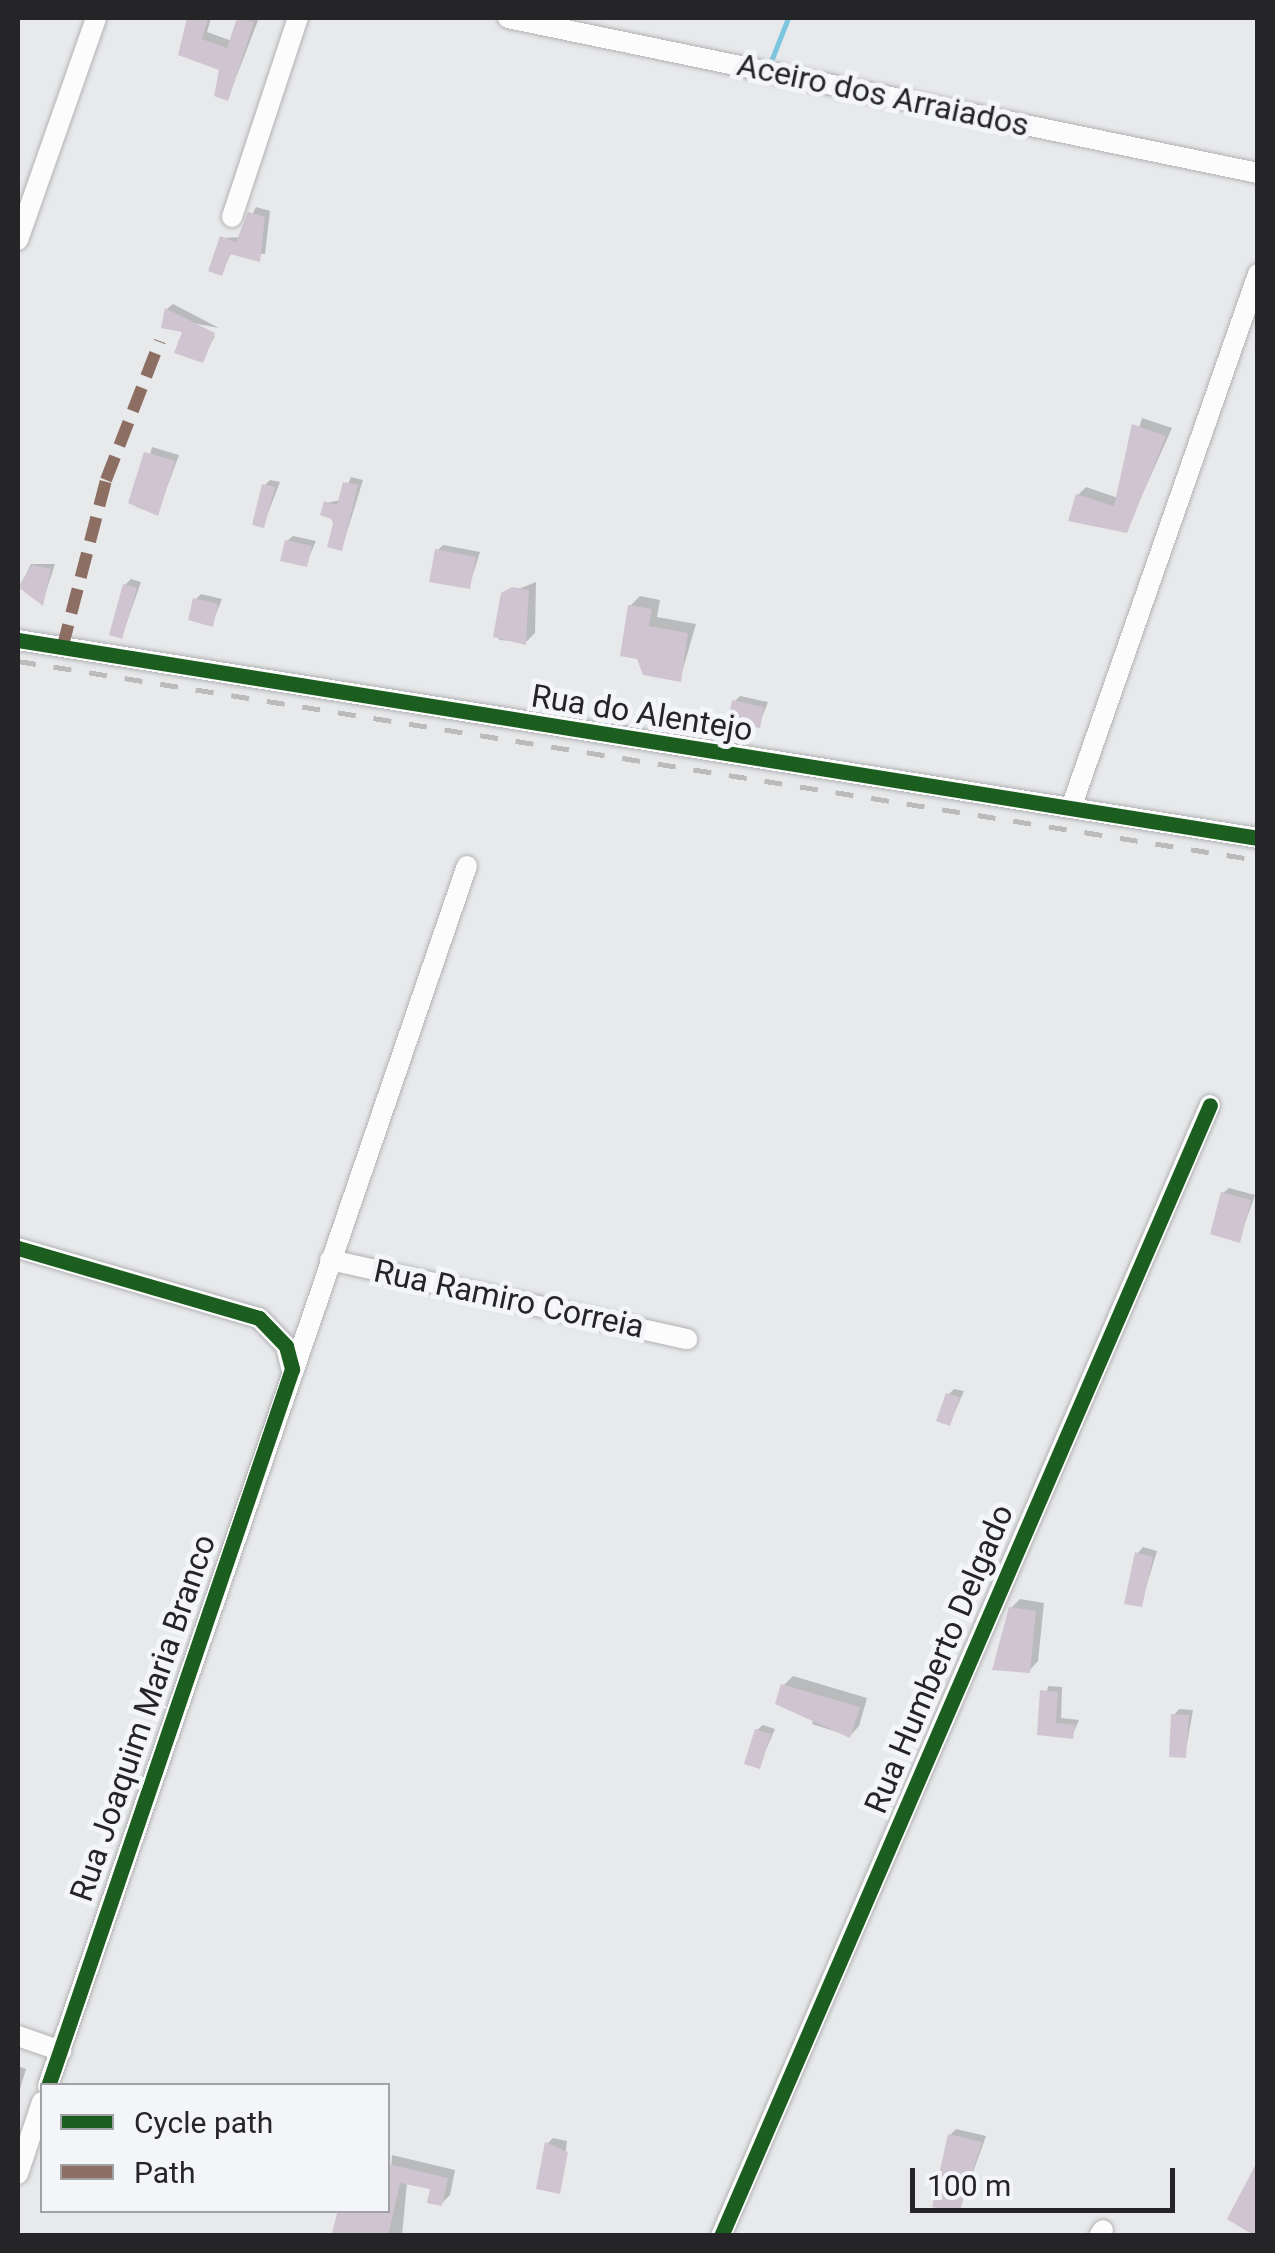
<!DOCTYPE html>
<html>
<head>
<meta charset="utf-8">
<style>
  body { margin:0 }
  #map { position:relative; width:1275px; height:2253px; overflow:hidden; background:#e8e9eb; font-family:Roboto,sans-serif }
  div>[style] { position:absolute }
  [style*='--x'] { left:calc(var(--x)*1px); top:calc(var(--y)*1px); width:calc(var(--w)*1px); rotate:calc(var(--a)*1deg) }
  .shadow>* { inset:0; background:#0003 }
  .stream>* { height:5px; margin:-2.5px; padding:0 2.5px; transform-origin:2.5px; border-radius:2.5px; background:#7dc6e0 }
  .building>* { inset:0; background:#cfc4d0 }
  .roads { filter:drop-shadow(0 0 2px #b1b2b3) drop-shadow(0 0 2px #b1b2b3) }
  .minor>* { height:20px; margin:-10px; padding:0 10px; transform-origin:10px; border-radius:10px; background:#fcfcfc }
  .rail>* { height:5px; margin-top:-2.5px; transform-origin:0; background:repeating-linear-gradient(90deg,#bbbbbc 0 18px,transparent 0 36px) }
  .quiet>* { height:12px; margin-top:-6px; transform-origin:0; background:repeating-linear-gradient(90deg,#8d6e63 0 25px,transparent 0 37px) }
  .cycleway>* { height:15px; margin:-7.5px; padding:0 7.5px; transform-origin:7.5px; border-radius:7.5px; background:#1b5e20 }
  span { translate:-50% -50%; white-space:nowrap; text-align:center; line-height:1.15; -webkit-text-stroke:10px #f4f5f9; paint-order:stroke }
  .street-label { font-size:32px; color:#252527 }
  .frame { position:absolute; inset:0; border:20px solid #252527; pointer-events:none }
  .legend { position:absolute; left:40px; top:2083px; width:350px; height:130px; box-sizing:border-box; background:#f4f5f9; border:2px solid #a1a2a5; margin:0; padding:12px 18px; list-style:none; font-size:30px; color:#252527 }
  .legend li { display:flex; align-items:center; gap:20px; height:50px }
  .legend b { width:50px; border:2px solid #a1a2a5 }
  .scale { position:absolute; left:910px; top:2168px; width:265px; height:45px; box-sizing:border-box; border:5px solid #252527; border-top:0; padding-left:12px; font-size:30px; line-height:35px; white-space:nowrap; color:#252527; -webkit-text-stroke:8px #f4f5f9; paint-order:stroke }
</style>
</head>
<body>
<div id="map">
  <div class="shadow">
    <div style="clip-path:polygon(190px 18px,211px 18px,207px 32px,232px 41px,240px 18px,259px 18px,228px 98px,222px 69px,181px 54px)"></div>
    <div style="clip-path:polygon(256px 207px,270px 211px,265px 254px,232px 252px,221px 273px,222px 238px,241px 237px)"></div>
    <div style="clip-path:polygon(173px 304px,219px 328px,187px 322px,215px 336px,202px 360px,167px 309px)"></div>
    <div style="clip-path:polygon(1142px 418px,1172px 428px,1126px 531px,1078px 495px,1086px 487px,1118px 498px)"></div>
    <div style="clip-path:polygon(152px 447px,179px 455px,157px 514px,136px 507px)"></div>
    <div style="clip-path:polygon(351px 477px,363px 480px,342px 548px,326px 503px,341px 500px)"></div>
    <div style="clip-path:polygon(270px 480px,280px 482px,263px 526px,265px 485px)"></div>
    <div style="clip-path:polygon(293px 536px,316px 541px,306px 564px,287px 541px)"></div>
    <div style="clip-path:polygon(443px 545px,480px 552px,469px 587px,437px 551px)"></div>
    <div style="clip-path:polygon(31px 564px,55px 564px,42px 604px,20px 587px)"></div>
    <div style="clip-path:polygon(131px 579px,141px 582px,122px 636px,125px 585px)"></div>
    <div style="clip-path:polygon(536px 582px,535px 633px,526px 642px,499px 640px,504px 595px)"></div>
    <div style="clip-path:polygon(201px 594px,222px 599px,212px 624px,195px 600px)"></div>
    <div style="clip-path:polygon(640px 596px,660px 600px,657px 617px,696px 624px,680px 679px,630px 606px)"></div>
    <div style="clip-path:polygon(740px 696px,768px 702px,759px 725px,734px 702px)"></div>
    <div style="clip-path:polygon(1229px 1188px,1255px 1195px,1239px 1240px,1223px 1193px)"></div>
    <div style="clip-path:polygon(954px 1389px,964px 1391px,950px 1423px,948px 1395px)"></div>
    <div style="clip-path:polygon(1143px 1547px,1157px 1551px,1141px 1604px,1138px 1553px)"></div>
    <div style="clip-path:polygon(1020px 1599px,1044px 1603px,1038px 1661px,1029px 1671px,1011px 1608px)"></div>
    <div style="clip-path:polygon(793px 1676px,867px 1698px,859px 1726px,850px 1736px,812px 1724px,816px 1713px,783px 1686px)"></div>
    <div style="clip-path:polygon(1048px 1686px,1062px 1687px,1061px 1718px,1079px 1720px,1072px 1736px,1040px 1733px)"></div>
    <div style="clip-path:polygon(1179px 1709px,1193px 1710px,1185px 1755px,1174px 1715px)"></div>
    <div style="clip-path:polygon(763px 1725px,775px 1729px,759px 1766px,757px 1730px)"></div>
    <div style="clip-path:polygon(18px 2066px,26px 2069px,18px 2096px)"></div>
    <div style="clip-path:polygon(956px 2129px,986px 2136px,959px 2211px,950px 2135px)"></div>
    <div style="clip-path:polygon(553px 2138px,567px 2141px,560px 2192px,547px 2144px)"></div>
    <div style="clip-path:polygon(392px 2155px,455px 2170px,450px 2195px,441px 2204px,433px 2187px,407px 2182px,402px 2236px,334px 2236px,388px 2210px)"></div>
  </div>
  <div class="stream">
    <div style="--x:771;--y:61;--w:46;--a:-68.4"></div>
  </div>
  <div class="building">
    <div style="clip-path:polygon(187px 18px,208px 18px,202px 39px,227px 48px,237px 18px,254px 22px,228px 101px,214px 96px,219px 70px,178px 55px)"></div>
    <div style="clip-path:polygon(248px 212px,265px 217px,260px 262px,230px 254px,222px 276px,208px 271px,220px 236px,236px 242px)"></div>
    <div style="clip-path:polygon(165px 308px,215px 333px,203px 363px,174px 353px,182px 332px,161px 328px)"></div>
    <div style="clip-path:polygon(1132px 424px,1166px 436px,1127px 533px,1068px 521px,1076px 494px,1114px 506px)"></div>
    <div style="clip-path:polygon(144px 452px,175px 461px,158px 516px,128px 503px)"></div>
    <div style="clip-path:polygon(343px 482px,358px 485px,342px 551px,327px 547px,334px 520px,320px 515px,324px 501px,337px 505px)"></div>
    <div style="clip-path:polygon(262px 484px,275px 487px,264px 528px,252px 525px)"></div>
    <div style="clip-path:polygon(285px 540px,312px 546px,307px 567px,280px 561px)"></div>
    <div style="clip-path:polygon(435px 549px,476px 557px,470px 589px,429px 582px)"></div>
    <div style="clip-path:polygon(32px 565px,51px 569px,43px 606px,18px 587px)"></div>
    <div style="clip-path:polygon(123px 584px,137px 588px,122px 639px,109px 635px)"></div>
    <div style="clip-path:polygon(512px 587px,529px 590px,526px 645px,493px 637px,501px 593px)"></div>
    <div style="clip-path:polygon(193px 598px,218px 604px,213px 627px,188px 620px)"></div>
    <div style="clip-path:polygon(628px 605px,652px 609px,649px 626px,688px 633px,681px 682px,643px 675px,637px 659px,620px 656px)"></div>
    <div style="clip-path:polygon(732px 700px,764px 707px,760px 728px,728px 721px)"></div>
    <div style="clip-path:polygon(1221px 1192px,1251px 1200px,1240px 1243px,1210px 1234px)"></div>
    <div style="clip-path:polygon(946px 1393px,960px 1397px,950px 1426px,936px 1421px)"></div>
    <div style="clip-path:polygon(1135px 1552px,1153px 1557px,1142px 1607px,1124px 1604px)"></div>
    <div style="clip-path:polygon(1009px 1607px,1036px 1611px,1030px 1673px,992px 1670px)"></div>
    <div style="clip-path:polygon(781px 1684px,860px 1707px,850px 1738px,775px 1704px)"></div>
    <div style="clip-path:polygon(1040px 1690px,1058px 1692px,1056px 1723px,1075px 1725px,1073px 1739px,1037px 1735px)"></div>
    <div style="clip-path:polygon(1171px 1714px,1189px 1715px,1186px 1758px,1169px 1757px)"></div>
    <div style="clip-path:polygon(755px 1729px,771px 1734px,760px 1769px,744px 1764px)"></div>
    <div style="clip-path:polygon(948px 2134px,982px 2142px,959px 2213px,932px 2207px)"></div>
    <div style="clip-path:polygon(545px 2142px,568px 2152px,560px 2194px,536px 2189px)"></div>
    <div style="clip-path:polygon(1258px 2160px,1258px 2236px,1255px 2236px,1227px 2219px)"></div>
    <div style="clip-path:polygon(388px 2164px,448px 2178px,442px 2206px,427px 2203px,430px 2189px,400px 2183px,388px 2236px,331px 2236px,338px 2210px,388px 2210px)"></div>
  </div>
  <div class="roads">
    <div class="minor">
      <div style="--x:508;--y:18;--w:766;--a:11.68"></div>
      <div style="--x:232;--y:217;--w:210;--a:-71.7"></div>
      <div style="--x:18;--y:240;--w:235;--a:-70.6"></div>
      <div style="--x:18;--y:640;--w:1256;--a:9.07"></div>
      <div style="--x:1071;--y:808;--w:566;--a:-70.7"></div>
      <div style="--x:18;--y:1248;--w:251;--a:16.2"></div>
      <div style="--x:259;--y:1318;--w:39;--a:46"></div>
      <div style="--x:286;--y:1346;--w:22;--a:77"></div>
      <div style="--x:330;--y:1260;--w:366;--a:12.5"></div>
      <div style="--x:18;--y:2036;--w:46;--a:19.2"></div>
      <div style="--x:48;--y:2086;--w:1290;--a:-71.05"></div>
      <div style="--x:18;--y:2174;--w:76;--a:-71.6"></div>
      <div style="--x:721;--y:2236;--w:1232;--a:-66.62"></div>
      <div style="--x:1099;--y:2236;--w:7;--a:-56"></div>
    </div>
  </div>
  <div class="rail">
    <div style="--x:18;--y:661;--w:1256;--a:9.12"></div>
  </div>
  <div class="quiet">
    <div style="--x:62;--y:649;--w:175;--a:-75.4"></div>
    <div style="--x:106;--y:480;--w:149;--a:-68.8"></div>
  </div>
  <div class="cycleway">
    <div style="--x:18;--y:640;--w:1256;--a:9.07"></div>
    <div style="--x:18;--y:1248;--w:251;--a:16.2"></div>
    <div style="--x:259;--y:1318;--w:39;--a:46"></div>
    <div style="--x:286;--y:1346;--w:24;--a:75"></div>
    <div style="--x:292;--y:1369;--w:757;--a:108.79"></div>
    <div style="--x:721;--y:2236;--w:1232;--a:-66.62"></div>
  </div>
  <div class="street-label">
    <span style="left:883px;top:95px;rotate:12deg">Aceiro dos Arraiados</span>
    <span style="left:642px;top:713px;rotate:9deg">Rua do Alentejo</span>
    <span style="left:509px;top:1299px;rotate:12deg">Rua Ramiro Correia</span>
    <span style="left:939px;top:1659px;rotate:-67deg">Rua Humberto Delgado</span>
    <span style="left:143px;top:1718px;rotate:-71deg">Rua Joaquim Maria Branco</span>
  </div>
  <div class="frame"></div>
  <ul class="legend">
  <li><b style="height:12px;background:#1b5e20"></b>Cycle path</li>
  <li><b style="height:12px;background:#8d6e63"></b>Path</li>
  </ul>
  <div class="scale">100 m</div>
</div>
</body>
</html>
